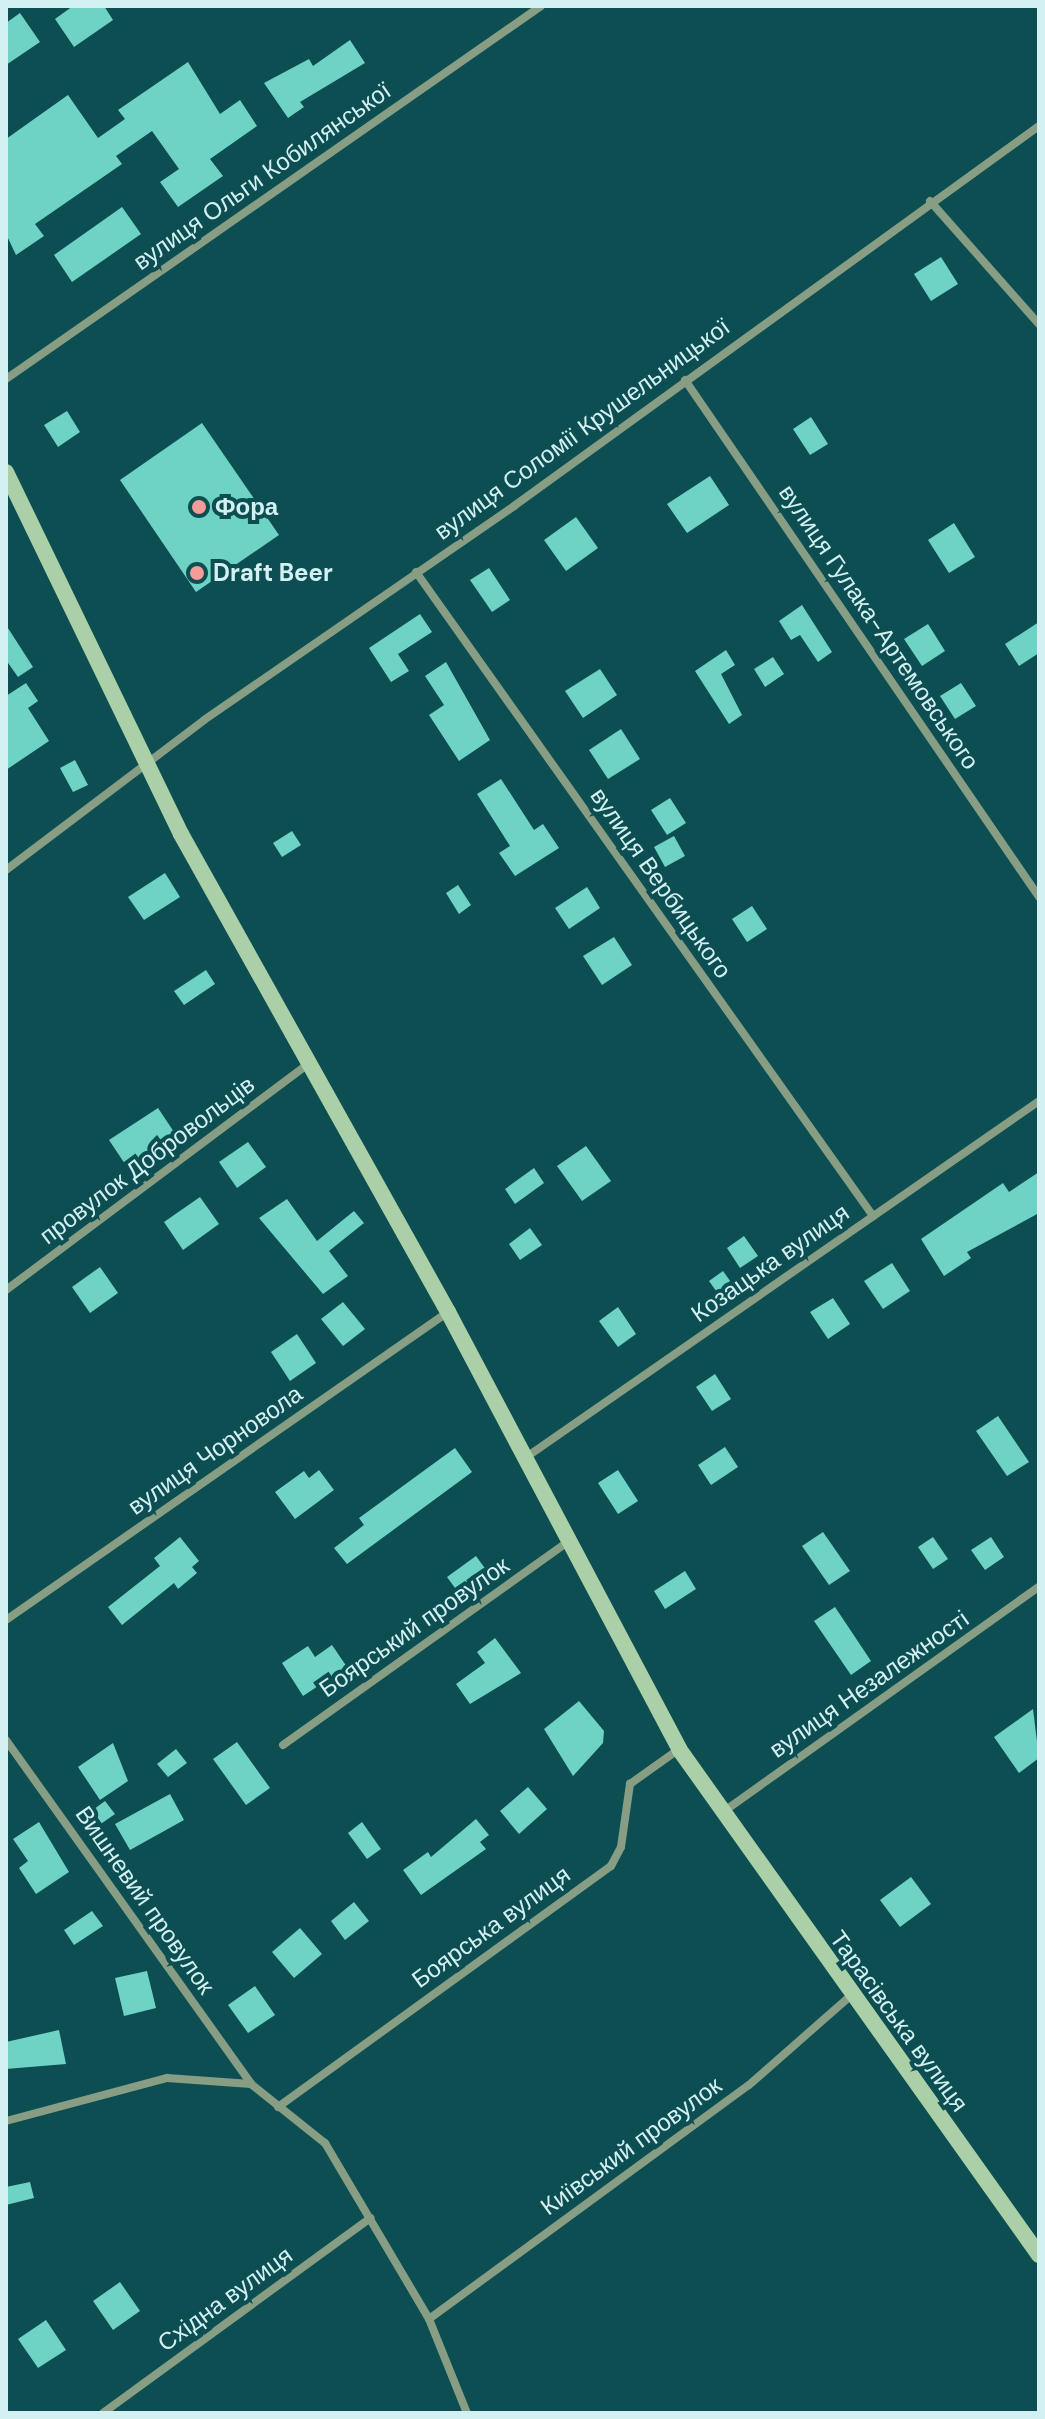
<!DOCTYPE html>
<html>
<head>
<meta charset="utf-8">
<style>
  body { margin:0 }
  #map { position:relative; width:1045px; height:2419px; overflow:hidden; background:#0c4e52; font-family:"DM Sans",sans-serif }
  div>[style] { position:absolute }
  [style*='--x'] { left:calc(var(--x)*1px); top:calc(var(--y)*1px); width:calc(var(--w)*1px); rotate:calc(var(--a)*1deg) }
  .building>* { inset:0; background:#6ed3c4 }
  .street>* { height:8px; margin:-4px; padding:0 4px; transform-origin:4px; border-radius:4px; background:#879d84 }
  .secondary>* { height:16px; margin:-8px; padding:0 8px; transform-origin:8px; border-radius:8px; background:#abcfa7 }
  .dots>* { width:22px; height:22px; translate:-50% -50%; box-sizing:border-box; border:4px solid #0c4e52; border-radius:50% }
  span { translate:-50% -50%; white-space:nowrap; text-align:center; line-height:1.15; -webkit-text-stroke:8px #0c4e52; paint-order:stroke }
  .street-label { font-size:24px; color:#d3f0f2 }
  .poi-label { font-size:24px; color:#d3f0f2; font-weight:700 }
  .left { translate:0 -50%; text-align:left }
  .frame { position:absolute; inset:0; border:8px solid #d3f0f2; pointer-events:none }
</style>
</head>
<body>
<div id="map">
  <div class="building">
    <div style="clip-path:polygon(73px 6px,104px 6px,113px 20px,74px 47px,55px 19px)"></div>
    <div style="clip-path:polygon(20px 13px,40px 42px,6px 65px,6px 23px)"></div>
    <div style="clip-path:polygon(350px 40px,365px 63px,300px 102px,304px 107px,288px 118px,264px 83px,309px 59px,313px 66px)"></div>
    <div style="clip-path:polygon(188px 62px,220px 114px,240px 100px,257px 126px,210px 159px,223px 176px,178px 207px,160px 182px,179px 169px,152px 131px,116px 156px,122px 164px,35px 224px,44px 236px,16px 255px,6px 234px,6px 139px,68px 95px,98px 138px,125px 119px,118px 110px)"></div>
    <div style="clip-path:polygon(122px 207px,141px 234px,72px 282px,54px 255px)"></div>
    <div style="clip-path:polygon(941px 257px,958px 284px,931px 301px,914px 274px)"></div>
    <div style="clip-path:polygon(67px 411px,80px 432px,58px 447px,44px 425px)"></div>
    <div style="clip-path:polygon(811px 417px,828px 444px,810px 455px,793px 429px)"></div>
    <div style="clip-path:polygon(202px 423px,279px 535px,196px 592px,120px 480px)"></div>
    <div style="clip-path:polygon(710px 476px,729px 505px,687px 533px,667px 504px)"></div>
    <div style="clip-path:polygon(576px 517px,598px 548px,566px 571px,544px 540px)"></div>
    <div style="clip-path:polygon(954px 523px,975px 557px,949px 573px,928px 540px)"></div>
    <div style="clip-path:polygon(489px 568px,510px 600px,492px 612px,470px 580px)"></div>
    <div style="clip-path:polygon(802px 605px,832px 652px,818px 662px,800px 635px,791px 640px,779px 621px)"></div>
    <div style="clip-path:polygon(420px 614px,432px 632px,398px 654px,409px 671px,391px 682px,369px 648px)"></div>
    <div style="clip-path:polygon(1039px 622px,1039px 653px,1019px 666px,1005px 644px)"></div>
    <div style="clip-path:polygon(928px 624px,945px 651px,922px 666px,904px 639px)"></div>
    <div style="clip-path:polygon(6px 625px,33px 667px,18px 677px,6px 660px)"></div>
    <div style="clip-path:polygon(726px 650px,735px 665px,721px 674px,742px 715px,729px 724px,695px 671px)"></div>
    <div style="clip-path:polygon(773px 657px,784px 674px,765px 687px,754px 669px)"></div>
    <div style="clip-path:polygon(446px 662px,490px 740px,459px 761px,429px 715px,444px 705px,425px 676px)"></div>
    <div style="clip-path:polygon(600px 669px,617px 695px,583px 718px,565px 691px)"></div>
    <div style="clip-path:polygon(26px 683px,38px 701px,28px 708px,49px 741px,6px 770px,6px 696px)"></div>
    <div style="clip-path:polygon(961px 683px,976px 706px,955px 719px,940px 696px)"></div>
    <div style="clip-path:polygon(621px 729px,640px 759px,608px 779px,589px 750px)"></div>
    <div style="clip-path:polygon(75px 760px,88px 785px,73px 792px,60px 768px)"></div>
    <div style="clip-path:polygon(501px 779px,534px 830px,543px 824px,559px 848px,515px 876px,499px 853px,510px 846px,477px 794px)"></div>
    <div style="clip-path:polygon(670px 798px,686px 823px,667px 835px,651px 810px)"></div>
    <div style="clip-path:polygon(292px 831px,301px 845px,282px 857px,273px 843px)"></div>
    <div style="clip-path:polygon(674px 836px,685px 856px,665px 867px,654px 847px)"></div>
    <div style="clip-path:polygon(165px 873px,180px 897px,144px 920px,128px 897px)"></div>
    <div style="clip-path:polygon(458px 885px,471px 905px,459px 914px,446px 893px)"></div>
    <div style="clip-path:polygon(587px 887px,600px 908px,569px 929px,555px 908px)"></div>
    <div style="clip-path:polygon(752px 906px,767px 929px,747px 942px,732px 919px)"></div>
    <div style="clip-path:polygon(614px 937px,632px 965px,602px 985px,583px 956px)"></div>
    <div style="clip-path:polygon(206px 970px,215px 984px,184px 1005px,174px 991px)"></div>
    <div style="clip-path:polygon(158px 1108px,176px 1135px,127px 1167px,109px 1140px)"></div>
    <div style="clip-path:polygon(248px 1142px,266px 1167px,237px 1188px,219px 1162px)"></div>
    <div style="clip-path:polygon(586px 1146px,611px 1181px,582px 1201px,557px 1166px)"></div>
    <div style="clip-path:polygon(534px 1168px,544px 1183px,515px 1204px,505px 1189px)"></div>
    <div style="clip-path:polygon(1039px 1172px,1039px 1213px,967px 1252px,971px 1258px,944px 1276px,921px 1239px,1003px 1183px,1009px 1192px)"></div>
    <div style="clip-path:polygon(200px 1197px,219px 1224px,183px 1250px,164px 1222px)"></div>
    <div style="clip-path:polygon(287px 1199px,317px 1241px,354px 1211px,364px 1223px,329px 1251px,348px 1276px,323px 1294px,259px 1218px)"></div>
    <div style="clip-path:polygon(530px 1228px,542px 1245px,520px 1260px,509px 1244px)"></div>
    <div style="clip-path:polygon(744px 1236px,758px 1256px,740px 1268px,727px 1248px)"></div>
    <div style="clip-path:polygon(892px 1263px,910px 1291px,883px 1309px,864px 1281px)"></div>
    <div style="clip-path:polygon(100px 1267px,118px 1293px,90px 1313px,72px 1287px)"></div>
    <div style="clip-path:polygon(723px 1271px,738px 1292px,724px 1302px,709px 1281px)"></div>
    <div style="clip-path:polygon(833px 1298px,850px 1324px,828px 1339px,810px 1312px)"></div>
    <div style="clip-path:polygon(343px 1302px,365px 1329px,343px 1346px,321px 1319px)"></div>
    <div style="clip-path:polygon(618px 1307px,636px 1334px,618px 1347px,599px 1321px)"></div>
    <div style="clip-path:polygon(297px 1334px,316px 1363px,290px 1381px,271px 1352px)"></div>
    <div style="clip-path:polygon(715px 1374px,731px 1399px,712px 1411px,696px 1387px)"></div>
    <div style="clip-path:polygon(998px 1416px,1029px 1462px,1007px 1476px,976px 1431px)"></div>
    <div style="clip-path:polygon(725px 1447px,738px 1467px,711px 1485px,698px 1465px)"></div>
    <div style="clip-path:polygon(455px 1448px,472px 1472px,347px 1564px,334px 1548px,364px 1525px,359px 1518px)"></div>
    <div style="clip-path:polygon(319px 1470px,334px 1490px,295px 1519px,275px 1492px,304px 1471px,309px 1478px)"></div>
    <div style="clip-path:polygon(618px 1470px,638px 1501px,618px 1514px,598px 1483px)"></div>
    <div style="clip-path:polygon(823px 1532px,850px 1571px,829px 1585px,802px 1546px)"></div>
    <div style="clip-path:polygon(180px 1537px,199px 1561px,192px 1567px,197px 1573px,178px 1589px,174px 1583px,122px 1625px,108px 1607px,160px 1566px,154px 1558px)"></div>
    <div style="clip-path:polygon(933px 1537px,948px 1559px,933px 1569px,918px 1547px)"></div>
    <div style="clip-path:polygon(991px 1537px,1004px 1557px,985px 1570px,971px 1550px)"></div>
    <div style="clip-path:polygon(476px 1556px,492px 1578px,463px 1599px,447px 1577px)"></div>
    <div style="clip-path:polygon(685px 1571px,696px 1589px,665px 1609px,654px 1591px)"></div>
    <div style="clip-path:polygon(835px 1607px,871px 1661px,851px 1675px,814px 1621px)"></div>
    <div style="clip-path:polygon(495px 1638px,521px 1673px,470px 1704px,456px 1684px,485px 1663px,477px 1652px)"></div>
    <div style="clip-path:polygon(332px 1645px,347px 1667px,303px 1696px,282px 1663px,308px 1646px,315px 1657px)"></div>
    <div style="clip-path:polygon(579px 1701px,604px 1731px,603px 1743px,573px 1776px,544px 1729px)"></div>
    <div style="clip-path:polygon(1033px 1709px,1039px 1758px,1019px 1773px,994px 1737px)"></div>
    <div style="clip-path:polygon(237px 1742px,270px 1788px,246px 1805px,213px 1759px)"></div>
    <div style="clip-path:polygon(113px 1743px,128px 1781px,100px 1800px,78px 1767px)"></div>
    <div style="clip-path:polygon(176px 1749px,187px 1763px,168px 1777px,157px 1764px)"></div>
    <div style="clip-path:polygon(528px 1787px,547px 1809px,519px 1834px,500px 1811px)"></div>
    <div style="clip-path:polygon(170px 1794px,184px 1820px,130px 1850px,115px 1824px)"></div>
    <div style="clip-path:polygon(105px 1801px,115px 1814px,95px 1828px,86px 1815px)"></div>
    <div style="clip-path:polygon(476px 1819px,489px 1835px,480px 1842px,486px 1849px,421px 1895px,403px 1870px,428px 1852px,431px 1857px)"></div>
    <div style="clip-path:polygon(39px 1822px,69px 1872px,36px 1894px,19px 1868px,28px 1861px,13px 1839px)"></div>
    <div style="clip-path:polygon(362px 1822px,381px 1849px,367px 1859px,348px 1833px)"></div>
    <div style="clip-path:polygon(911px 1877px,931px 1904px,900px 1927px,880px 1900px)"></div>
    <div style="clip-path:polygon(354px 1902px,369px 1921px,345px 1940px,331px 1921px)"></div>
    <div style="clip-path:polygon(92px 1911px,103px 1926px,74px 1945px,64px 1930px)"></div>
    <div style="clip-path:polygon(300px 1928px,322px 1954px,294px 1978px,272px 1952px)"></div>
    <div style="clip-path:polygon(147px 1971px,156px 2008px,124px 2016px,115px 1978px)"></div>
    <div style="clip-path:polygon(255px 1986px,275px 2015px,248px 2033px,228px 2005px)"></div>
    <div style="clip-path:polygon(59px 2030px,66px 2064px,6px 2069px,6px 2042px)"></div>
    <div style="clip-path:polygon(30px 2182px,34px 2198px,6px 2205px,6px 2187px)"></div>
    <div style="clip-path:polygon(120px 2282px,140px 2311px,113px 2330px,93px 2301px)"></div>
    <div style="clip-path:polygon(46px 2320px,66px 2350px,38px 2368px,18px 2339px)"></div>
  </div>
  <div class="street">
    <div style="--x:930;--y:201;--w:164;--a:48.5"></div>
    <div style="--x:6;--y:379;--w:652;--a:-34.88"></div>
    <div style="--x:685;--y:380;--w:627;--a:55.6"></div>
    <div style="--x:416;--y:572;--w:790;--a:54.64"></div>
    <div style="--x:6;--y:870;--w:248;--a:-37.1"></div>
    <div style="--x:204;--y:720;--w:377;--a:-34.6"></div>
    <div style="--x:514;--y:506;--w:648;--a:-35.9"></div>
    <div style="--x:6;--y:1290;--w:379;--a:-36.8"></div>
    <div style="--x:525;--y:1458;--w:626;--a:-34.78"></div>
    <div style="--x:6;--y:1620;--w:539;--a:-34.87"></div>
    <div style="--x:6;--y:1740;--w:422;--a:54.5"></div>
    <div style="--x:251;--y:2084;--w:95;--a:38.6"></div>
    <div style="--x:325;--y:2143;--w:204;--a:59.4"></div>
    <div style="--x:429;--y:2319;--w:101;--a:68"></div>
    <div style="--x:283;--y:1745;--w:350;--a:-35.5"></div>
    <div style="--x:723;--y:1812;--w:388;--a:-35.5"></div>
    <div style="--x:278;--y:2107;--w:411;--a:-35.9"></div>
    <div style="--x:611;--y:1866;--w:21;--a:-62"></div>
    <div style="--x:621;--y:1847;--w:64;--a:-81.9"></div>
    <div style="--x:630;--y:1784;--w:60;--a:-35.5"></div>
    <div style="--x:6;--y:2121;--w:167;--a:-15"></div>
    <div style="--x:167;--y:2078;--w:84;--a:4.1"></div>
    <div style="--x:429;--y:2319;--w:396;--a:-36.2"></div>
    <div style="--x:749;--y:2085;--w:133;--a:-41.3"></div>
    <div style="--x:103;--y:2413;--w:331;--a:-36.1"></div>
  </div>
  <div class="secondary">
    <div style="--x:6;--y:472;--w:402;--a:64.2"></div>
    <div style="--x:181;--y:834;--w:548;--a:60.81"></div>
    <div style="--x:448;--y:1312;--w:494;--a:62.1"></div>
    <div style="--x:679;--y:1749;--w:621;--a:54.57"></div>
  </div>
  <div class="dots">
    <div style="left:199px;top:507px;background:#f59b98"></div>
    <div style="left:197px;top:573px;background:#f59b98"></div>
  </div>
  <div class="street-label">
    <span style="left:262px;top:176px;rotate:-35deg">вулиця Ольги Кобилянської</span>
    <span style="left:582px;top:429px;rotate:-36deg">вулиця Соломії Крушельницької</span>
    <span style="left:879px;top:627px;rotate:56deg">вулиця Гулака-Артемовського</span>
    <span style="left:661px;top:883px;rotate:55deg">вулиця Вербицького</span>
    <span style="left:147px;top:1160px;rotate:-37deg">провулок Добровольців</span>
    <span style="left:770px;top:1263px;rotate:-35deg">Козацька вулиця</span>
    <span style="left:215px;top:1450px;rotate:-35deg">вулиця Чорновола</span>
    <span style="left:414px;top:1627px;rotate:-35deg">Боярський провулок</span>
    <span style="left:869px;top:1684px;rotate:-35deg">вулиця Незалежності</span>
    <span style="left:145px;top:1900px;rotate:55deg">Вишневий провулок</span>
    <span style="left:491px;top:1927px;rotate:-36deg">Боярська вулиця</span>
    <span style="left:899px;top:2021px;rotate:54deg">Тарасівська вулиця</span>
    <span style="left:631px;top:2146px;rotate:-36deg">Київський провулок</span>
    <span style="left:225px;top:2299px;rotate:-36deg">Східна вулиця</span>
  </div>
  <div class="poi-label">
    <span class="left" style="left:215px;top:507px">Фора</span>
    <span class="left" style="left:213px;top:573px">Draft Beer</span>
  </div>
  <div class="frame"></div>
</div>
</body>
</html>
